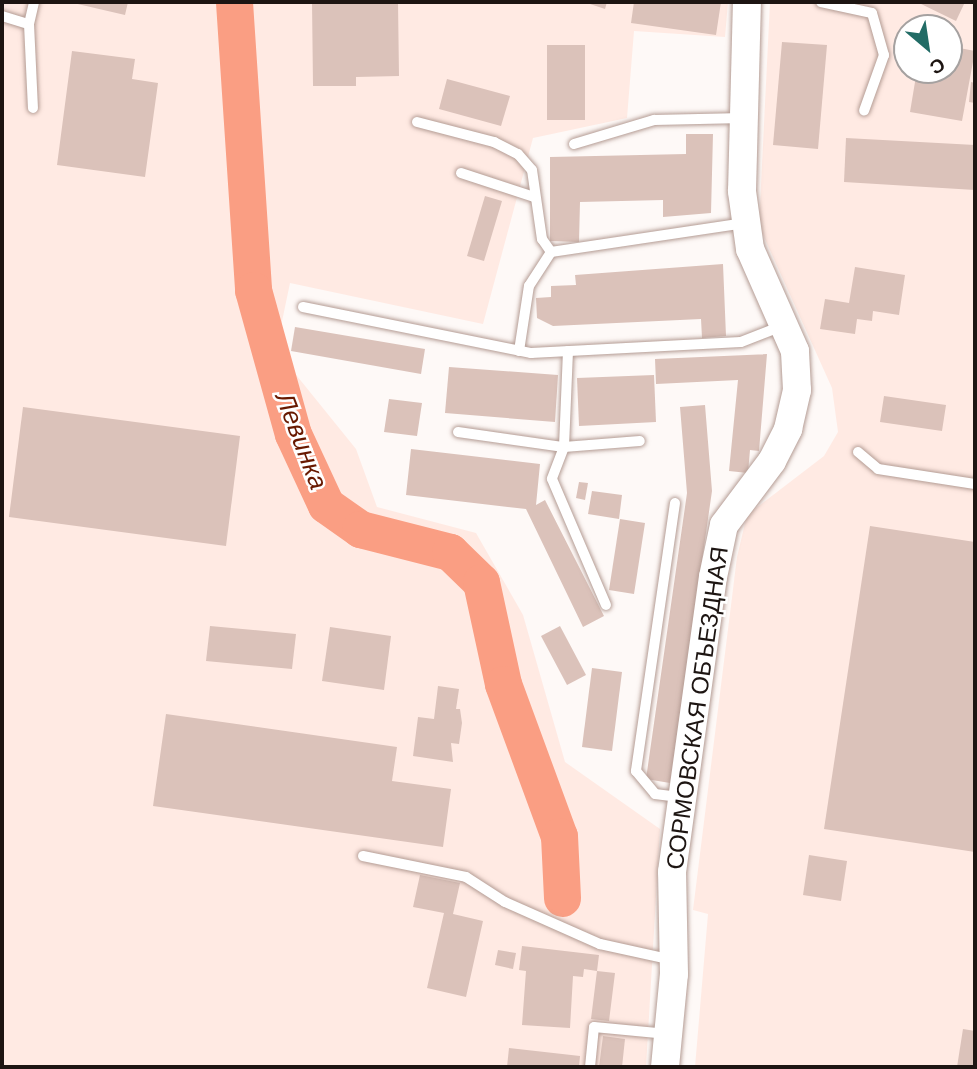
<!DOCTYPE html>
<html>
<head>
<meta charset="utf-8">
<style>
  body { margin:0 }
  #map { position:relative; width:977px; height:1069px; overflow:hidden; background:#fef9f7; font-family:Arial,sans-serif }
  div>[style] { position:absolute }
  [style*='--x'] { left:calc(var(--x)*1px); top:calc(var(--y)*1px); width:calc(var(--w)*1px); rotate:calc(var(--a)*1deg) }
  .built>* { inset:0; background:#ffeae3 }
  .river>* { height:37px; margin:-18.5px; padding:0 18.5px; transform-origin:18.5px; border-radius:18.5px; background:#fa9e83 }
  .building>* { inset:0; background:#dbc2ba }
  .roads { filter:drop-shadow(0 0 2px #b49c94) drop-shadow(0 0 2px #b49c94) }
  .service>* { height:10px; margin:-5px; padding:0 5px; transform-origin:5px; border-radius:5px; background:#fff }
  .tertiary>* { height:28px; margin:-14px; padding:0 14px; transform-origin:14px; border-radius:14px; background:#fff }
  span { translate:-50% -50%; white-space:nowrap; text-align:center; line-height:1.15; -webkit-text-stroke:5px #fff; paint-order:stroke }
  .street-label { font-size:24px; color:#1d1512 }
  .water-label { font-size:26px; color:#681900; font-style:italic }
  .frame { position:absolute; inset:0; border:4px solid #1d1512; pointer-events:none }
  .north { position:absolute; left:893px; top:14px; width:70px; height:70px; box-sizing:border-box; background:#fff; border:2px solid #a5a1a0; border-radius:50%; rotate:151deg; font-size:19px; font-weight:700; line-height:28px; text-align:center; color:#1d1512 }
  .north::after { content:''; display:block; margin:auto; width:24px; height:32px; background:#226c66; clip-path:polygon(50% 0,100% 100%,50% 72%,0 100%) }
</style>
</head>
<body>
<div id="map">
  <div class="built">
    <div style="clip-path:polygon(2px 2px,728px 2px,725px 37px,634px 31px,627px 118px,533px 138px,483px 324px,290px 283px,276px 350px,356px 449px,377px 507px,476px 533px,523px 615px,565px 762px,660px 829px,646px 1067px,2px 1067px)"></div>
    <div style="clip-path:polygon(evenodd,770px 2px,975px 2px,975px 1067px,695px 1067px,708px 914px,693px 910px,737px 557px,747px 515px,824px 456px,838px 432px,832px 388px,759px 226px,770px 2px,907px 28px,949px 28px,949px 70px,907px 70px,907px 28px)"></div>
  </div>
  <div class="river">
    <div style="--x:234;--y:2;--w:289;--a:86.2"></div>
    <div style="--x:253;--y:290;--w:149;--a:74.5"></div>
    <div style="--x:293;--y:434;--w:78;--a:65.1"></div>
    <div style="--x:326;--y:505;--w:42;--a:35.2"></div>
    <div style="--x:360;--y:529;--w:93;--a:14.3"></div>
    <div style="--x:450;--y:552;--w:43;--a:44.1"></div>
    <div style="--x:481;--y:582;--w:104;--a:77.8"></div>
    <div style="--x:503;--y:684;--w:162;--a:69.8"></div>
    <div style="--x:559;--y:836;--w:62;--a:87.2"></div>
  </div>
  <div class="building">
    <div style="clip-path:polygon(69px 2px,128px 2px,125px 15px)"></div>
    <div style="clip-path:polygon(312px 2px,398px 2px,399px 76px,356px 77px,356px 86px,313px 86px)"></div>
    <div style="clip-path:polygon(584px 2px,607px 2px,605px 9px)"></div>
    <div style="clip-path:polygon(634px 2px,721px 2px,716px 35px,631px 23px)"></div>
    <div style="clip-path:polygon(917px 2px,965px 2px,956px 21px)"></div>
    <div style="clip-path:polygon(782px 42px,827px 45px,818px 149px,773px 145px)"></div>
    <div style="clip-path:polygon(547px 45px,585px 45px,585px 120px,547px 120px)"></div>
    <div style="clip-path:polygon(949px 46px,975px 51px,962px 121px,910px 112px,917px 70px,949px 70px)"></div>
    <div style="clip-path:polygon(72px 51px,135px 59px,132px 79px,158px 83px,145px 177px,57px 165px)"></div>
    <div style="clip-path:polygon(447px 79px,510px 96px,501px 126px,439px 109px)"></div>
    <div style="clip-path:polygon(971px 82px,975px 83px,975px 103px,969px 102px)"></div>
    <div style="clip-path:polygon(686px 134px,713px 134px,711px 213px,663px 217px,663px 200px,580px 202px,579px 242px,550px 241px,550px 157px,686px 154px)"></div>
    <div style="clip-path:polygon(846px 138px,975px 145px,975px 190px,844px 182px)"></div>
    <div style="clip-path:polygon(485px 196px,502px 201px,484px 261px,467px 256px)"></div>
    <div style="clip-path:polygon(723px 264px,726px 336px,702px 338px,701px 319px,553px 326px,537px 318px,536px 298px,551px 297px,551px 286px,576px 285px,575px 275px)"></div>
    <div style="clip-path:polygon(855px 267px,905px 275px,899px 315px,873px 311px,872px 321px,857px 319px,855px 334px,820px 329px,825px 299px,849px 303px)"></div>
    <div style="clip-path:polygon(295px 327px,425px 349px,421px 374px,291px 351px)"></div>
    <div style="clip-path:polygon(767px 354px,759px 451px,750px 450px,748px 473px,729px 471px,738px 380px,656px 384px,655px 359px)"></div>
    <div style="clip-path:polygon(449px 367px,558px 375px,555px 422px,445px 413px)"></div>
    <div style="clip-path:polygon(654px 375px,656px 422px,579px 426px,577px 378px)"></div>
    <div style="clip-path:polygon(884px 396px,946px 405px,942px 431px,880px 422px)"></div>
    <div style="clip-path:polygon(389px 399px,422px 403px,417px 436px,384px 432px)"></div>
    <div style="clip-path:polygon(705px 405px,712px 491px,670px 783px,646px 779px,687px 493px,680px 407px)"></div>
    <div style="clip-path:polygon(23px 407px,240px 436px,226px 546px,9px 517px)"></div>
    <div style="clip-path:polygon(411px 449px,540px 464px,536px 505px,545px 500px,604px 616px,583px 627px,526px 509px,406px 495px)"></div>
    <div style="clip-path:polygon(579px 482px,588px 483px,585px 500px,576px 498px)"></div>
    <div style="clip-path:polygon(592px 491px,622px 495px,619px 519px,588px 514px)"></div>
    <div style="clip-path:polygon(620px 519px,645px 523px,634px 594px,609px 590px)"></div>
    <div style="clip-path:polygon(870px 526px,975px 542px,975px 852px,824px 829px)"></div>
    <div style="clip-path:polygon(210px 626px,296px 634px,292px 669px,206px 661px)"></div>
    <div style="clip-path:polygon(560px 626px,586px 675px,567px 685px,541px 636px)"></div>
    <div style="clip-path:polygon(330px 627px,391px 636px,384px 690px,322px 681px)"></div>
    <div style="clip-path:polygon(592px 668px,622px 672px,612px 751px,582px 747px)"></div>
    <div style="clip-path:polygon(438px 686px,459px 689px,456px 709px,460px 709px,462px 723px,459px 744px,451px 743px,453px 762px,413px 756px,418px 717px,434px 719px)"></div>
    <div style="clip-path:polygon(166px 714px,397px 747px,392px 781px,451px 789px,443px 847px,153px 806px)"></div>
    <div style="clip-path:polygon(809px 855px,847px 861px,841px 901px,803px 895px)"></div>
    <div style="clip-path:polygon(420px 875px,460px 883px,453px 914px,483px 921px,466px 997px,427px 988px,444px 913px,413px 907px)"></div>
    <div style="clip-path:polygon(522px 946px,599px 955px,597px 971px,584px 969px,583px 977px,573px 976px,570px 1028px,522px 1025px,526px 971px,519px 970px)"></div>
    <div style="clip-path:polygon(498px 950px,516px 953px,513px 969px,495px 965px)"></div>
    <div style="clip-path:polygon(597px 971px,615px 973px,609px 1021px,591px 1019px)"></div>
    <div style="clip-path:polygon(963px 1029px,975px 1031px,975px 1067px,957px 1067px)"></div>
    <div style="clip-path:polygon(603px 1036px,625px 1039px,622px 1067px,599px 1067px)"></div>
    <div style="clip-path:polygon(509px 1048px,580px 1056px,579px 1067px,507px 1067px)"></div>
  </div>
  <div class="roads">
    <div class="service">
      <div style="--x:821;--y:2;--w:52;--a:12.2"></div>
      <div style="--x:872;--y:13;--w:44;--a:74.1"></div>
      <div style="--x:884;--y:55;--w:59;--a:109.7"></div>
      <div style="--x:2;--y:16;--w:28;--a:17"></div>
      <div style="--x:29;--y:24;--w:84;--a:87.3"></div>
      <div style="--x:29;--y:24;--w:23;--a:-77"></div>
      <div style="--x:417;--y:122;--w:80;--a:14.6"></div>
      <div style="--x:494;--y:142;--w:27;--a:27"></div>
      <div style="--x:518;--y:154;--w:21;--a:49"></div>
      <div style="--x:532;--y:170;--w:70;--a:81.8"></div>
      <div style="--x:542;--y:239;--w:16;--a:55"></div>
      <div style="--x:574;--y:144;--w:84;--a:-16.7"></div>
      <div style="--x:654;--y:120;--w:90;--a:-1.3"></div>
      <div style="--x:461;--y:173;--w:77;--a:18.2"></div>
      <div style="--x:303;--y:307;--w:233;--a:11.4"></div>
      <div style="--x:531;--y:353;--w:210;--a:-3"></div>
      <div style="--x:741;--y:342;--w:44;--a:-21.3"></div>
      <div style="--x:519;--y:351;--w:66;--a:-81.3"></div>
      <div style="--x:529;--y:286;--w:40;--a:-57.1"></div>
      <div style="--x:551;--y:252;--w:196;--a:-8.5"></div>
      <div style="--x:568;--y:351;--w:96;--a:92.4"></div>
      <div style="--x:564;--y:447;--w:34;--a:111"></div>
      <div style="--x:552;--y:479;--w:137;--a:66.8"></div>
      <div style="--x:458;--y:432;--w:107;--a:8.1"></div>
      <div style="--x:564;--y:447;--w:76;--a:-4.5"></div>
      <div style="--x:858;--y:452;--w:26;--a:40"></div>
      <div style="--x:878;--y:469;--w:98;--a:8.8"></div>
      <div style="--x:675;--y:503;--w:271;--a:98.3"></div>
      <div style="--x:636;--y:771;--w:30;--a:50"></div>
      <div style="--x:655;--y:794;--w:26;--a:7"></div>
      <div style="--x:363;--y:856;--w:105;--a:11.5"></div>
      <div style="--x:466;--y:877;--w:46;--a:32.7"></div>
      <div style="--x:505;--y:902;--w:104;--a:23.9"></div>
      <div style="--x:600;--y:944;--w:75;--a:12.4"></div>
      <div style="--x:590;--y:1067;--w:40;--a:-84.3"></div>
      <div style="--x:594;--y:1027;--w:74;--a:5.4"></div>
    </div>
    <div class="tertiary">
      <div style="--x:665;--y:1067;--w:93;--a:-84.5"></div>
      <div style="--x:674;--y:974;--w:102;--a:-91.1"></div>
      <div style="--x:672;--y:872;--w:298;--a:-82.1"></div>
      <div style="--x:713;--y:577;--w:53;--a:-78.1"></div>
      <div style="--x:724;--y:525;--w:80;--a:-53.1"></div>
      <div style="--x:772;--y:461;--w:36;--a:-63"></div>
      <div style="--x:788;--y:429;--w:40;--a:-77"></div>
      <div style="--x:797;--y:390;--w:39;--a:-93"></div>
      <div style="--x:795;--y:351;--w:111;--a:-113.8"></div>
      <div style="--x:750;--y:249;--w:59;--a:-97.9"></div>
      <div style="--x:742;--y:191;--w:189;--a:-88.5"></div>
    </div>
  </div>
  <div class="street-label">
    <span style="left:697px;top:708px;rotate:-82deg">СОРМОВСКАЯ ОБЪЕЗДНАЯ</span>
  </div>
  <div class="water-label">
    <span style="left:301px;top:441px;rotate:69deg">Левинка</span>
  </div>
  <div class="frame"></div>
  <div class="north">С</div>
</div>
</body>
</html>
